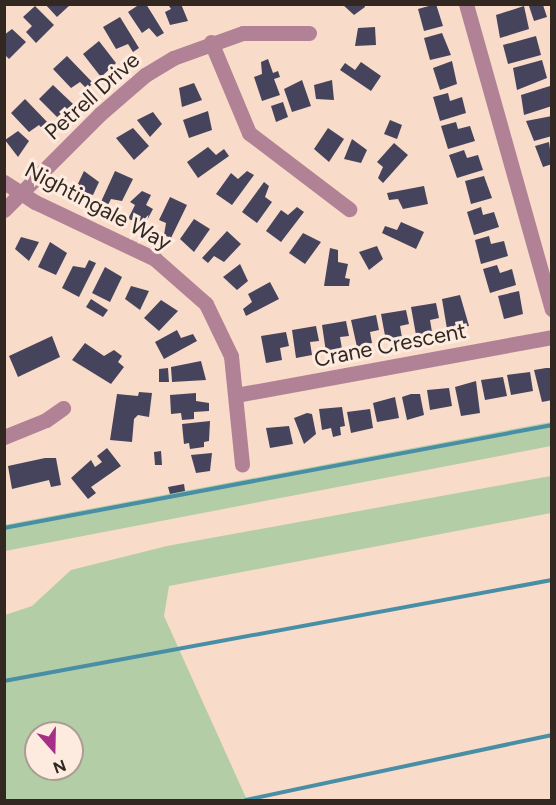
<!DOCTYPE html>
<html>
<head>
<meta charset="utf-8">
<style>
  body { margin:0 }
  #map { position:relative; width:556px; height:805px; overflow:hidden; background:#f8dbc9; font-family:Figtree,sans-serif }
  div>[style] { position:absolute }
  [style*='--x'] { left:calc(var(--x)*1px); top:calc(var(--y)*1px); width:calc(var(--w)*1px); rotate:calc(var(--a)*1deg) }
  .green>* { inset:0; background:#b3cda7 }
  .stream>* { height:4px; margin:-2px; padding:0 2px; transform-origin:2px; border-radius:2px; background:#488fa5 }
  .building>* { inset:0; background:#46445c }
  .minor>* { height:15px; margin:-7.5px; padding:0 7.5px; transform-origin:7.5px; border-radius:7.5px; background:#b18295 }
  span { translate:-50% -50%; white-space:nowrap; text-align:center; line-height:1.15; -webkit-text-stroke:6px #fdebe0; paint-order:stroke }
  .street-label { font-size:22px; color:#322821 }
  .frame { position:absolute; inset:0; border:6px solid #322821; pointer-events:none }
  .north { position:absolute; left:24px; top:721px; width:60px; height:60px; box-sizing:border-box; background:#fdebe0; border:2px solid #ac9d94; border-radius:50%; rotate:160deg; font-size:16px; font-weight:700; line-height:24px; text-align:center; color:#322821 }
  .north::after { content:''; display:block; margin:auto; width:21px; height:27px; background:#a52f87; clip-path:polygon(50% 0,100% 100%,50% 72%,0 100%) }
</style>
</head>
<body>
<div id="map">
  <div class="green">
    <div style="clip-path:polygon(551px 422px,551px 446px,5px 551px,4px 525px)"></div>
    <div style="clip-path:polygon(evenodd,551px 476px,551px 513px,169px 586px,164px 616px,247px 800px,5px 800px,5px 615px,32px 606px,71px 570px,167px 546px,551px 476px,36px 733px,72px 733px,72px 769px,36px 769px,36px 733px)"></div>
  </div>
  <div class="stream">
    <div style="--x:4;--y:528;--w:558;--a:-10.64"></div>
    <div style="--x:4;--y:681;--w:557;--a:-10.44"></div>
    <div style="--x:246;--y:800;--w:313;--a:-12"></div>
  </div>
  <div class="building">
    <div style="clip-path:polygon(45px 4px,71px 4px,57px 17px)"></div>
    <div style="clip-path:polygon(140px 4px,146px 4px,164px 33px,157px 37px,149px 28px,142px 33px,128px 12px)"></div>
    <div style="clip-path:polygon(181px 4px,188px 21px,170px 25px,165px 12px,171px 9px,169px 6px)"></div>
    <div style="clip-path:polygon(342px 4px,364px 4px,365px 7px,354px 15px)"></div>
    <div style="clip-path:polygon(436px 4px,443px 26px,424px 31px,418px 9px)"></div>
    <div style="clip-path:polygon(543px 5px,547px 17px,534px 21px,529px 6px)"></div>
    <div style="clip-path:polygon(35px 6px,54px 25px,36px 43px,26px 32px,32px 26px,23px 17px)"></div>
    <div style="clip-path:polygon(524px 6px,529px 29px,500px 38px,496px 15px)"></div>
    <div style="clip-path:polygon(120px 17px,139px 48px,133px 52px,128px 44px,116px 49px,103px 27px)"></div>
    <div style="clip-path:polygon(375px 27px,376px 45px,355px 46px,358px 28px)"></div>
    <div style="clip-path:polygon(12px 29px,26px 42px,9px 59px,4px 54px,4px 35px)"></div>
    <div style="clip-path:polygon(442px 33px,451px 55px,430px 60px,424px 38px)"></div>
    <div style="clip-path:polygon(536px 36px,541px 55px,508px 64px,503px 45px)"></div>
    <div style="clip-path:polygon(99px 41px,116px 63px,101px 77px,83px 54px)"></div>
    <div style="clip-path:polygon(67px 56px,93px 83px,87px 89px,80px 82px,71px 88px,53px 69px)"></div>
    <div style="clip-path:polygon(268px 59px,273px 73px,278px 71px,280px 77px,274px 79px,280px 95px,262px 101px,254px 77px,262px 74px,261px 62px)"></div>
    <div style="clip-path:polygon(542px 60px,547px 78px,517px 90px,513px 68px)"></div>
    <div style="clip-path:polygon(452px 61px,457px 84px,440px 90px,433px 68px)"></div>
    <div style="clip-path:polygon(361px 62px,381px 76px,371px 91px,340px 70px,345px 63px,355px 70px)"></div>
    <div style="clip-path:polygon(302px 80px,311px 106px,292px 112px,284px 89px)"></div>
    <div style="clip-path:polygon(332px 80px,334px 100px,316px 99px,314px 85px)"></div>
    <div style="clip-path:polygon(194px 83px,202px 100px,182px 107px,179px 88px)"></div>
    <div style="clip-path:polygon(53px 85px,73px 104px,57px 117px,39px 99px)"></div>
    <div style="clip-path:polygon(550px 86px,552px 106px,524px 115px,521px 95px)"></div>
    <div style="clip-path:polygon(448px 93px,450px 101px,462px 97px,466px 113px,440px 121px,433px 97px)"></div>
    <div style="clip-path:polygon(25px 99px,51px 126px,45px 132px,39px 125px,29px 132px,11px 113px)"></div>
    <div style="clip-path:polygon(283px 102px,288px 117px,276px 122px,271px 106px)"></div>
    <div style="clip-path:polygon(208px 111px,212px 130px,189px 138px,183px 120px)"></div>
    <div style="clip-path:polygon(153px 112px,162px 124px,150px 137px,137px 120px)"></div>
    <div style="clip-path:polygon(552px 116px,552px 136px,534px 141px,526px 121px)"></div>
    <div style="clip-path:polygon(390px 120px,402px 125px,397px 139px,384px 134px)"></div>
    <div style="clip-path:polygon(456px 122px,458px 129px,470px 126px,475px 141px,448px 149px,441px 126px)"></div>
    <div style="clip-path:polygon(133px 128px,149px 146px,134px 160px,116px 138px)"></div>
    <div style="clip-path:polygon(328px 128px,344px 139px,329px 162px,314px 149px)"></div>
    <div style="clip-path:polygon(18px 131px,29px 141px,18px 157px,5px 140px)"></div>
    <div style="clip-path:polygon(352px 139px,367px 150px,361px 163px,344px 159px)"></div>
    <div style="clip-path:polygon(549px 142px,552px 164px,543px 167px,535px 146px)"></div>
    <div style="clip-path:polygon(394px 143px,408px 155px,383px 183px,378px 178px,383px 167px,377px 162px)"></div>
    <div style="clip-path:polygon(208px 147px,216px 155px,224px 149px,229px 156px,198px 178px,187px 162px)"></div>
    <div style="clip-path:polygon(464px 150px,467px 158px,478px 155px,483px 170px,457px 178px,449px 155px)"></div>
    <div style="clip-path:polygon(84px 171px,99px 182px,93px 195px,75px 190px)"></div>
    <div style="clip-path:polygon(115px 171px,133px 179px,122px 201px,111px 199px,107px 207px,100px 204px)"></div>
    <div style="clip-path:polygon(247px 171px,254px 175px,232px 205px,216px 194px,231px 173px,238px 179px)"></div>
    <div style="clip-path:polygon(484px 176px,492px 198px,471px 204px,465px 181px)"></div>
    <div style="clip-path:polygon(264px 182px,269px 186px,265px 197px,272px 202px,257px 223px,242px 212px)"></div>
    <div style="clip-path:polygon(424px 186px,428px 204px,403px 209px,398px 199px,389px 200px,387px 193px)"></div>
    <div style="clip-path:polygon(142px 191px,151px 195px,146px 205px,153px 209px,145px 224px,128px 219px,135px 205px,130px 202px)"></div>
    <div style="clip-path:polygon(170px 197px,187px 205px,171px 238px,164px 235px,166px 223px,159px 220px)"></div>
    <div style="clip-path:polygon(297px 207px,304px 212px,281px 242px,266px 231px,281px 210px,288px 215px)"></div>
    <div style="clip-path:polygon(481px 207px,483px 215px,494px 212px,499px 227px,474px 235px,467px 212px)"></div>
    <div style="clip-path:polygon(194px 219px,210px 229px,194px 252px,180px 239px)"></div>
    <div style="clip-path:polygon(401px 222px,424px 232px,416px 249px,382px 233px,385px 226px,397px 230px)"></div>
    <div style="clip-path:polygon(227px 231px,241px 244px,224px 262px,214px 256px,208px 263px,202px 258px)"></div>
    <div style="clip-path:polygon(303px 233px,321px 242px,305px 264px,289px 253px)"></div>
    <div style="clip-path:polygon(489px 236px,491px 244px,504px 241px,508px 256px,481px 264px,475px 240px)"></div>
    <div style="clip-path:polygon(21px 237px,39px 242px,29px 261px,15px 249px)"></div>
    <div style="clip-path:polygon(50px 242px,67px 253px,56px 275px,38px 267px)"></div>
    <div style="clip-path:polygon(377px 246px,383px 259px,369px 270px,359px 252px)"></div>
    <div style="clip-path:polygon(330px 248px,338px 250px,338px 262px,348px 264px,345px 278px,350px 279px,349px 286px,324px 286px)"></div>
    <div style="clip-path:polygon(89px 260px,96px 263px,79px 297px,62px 288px,73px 266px,85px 268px)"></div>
    <div style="clip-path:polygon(240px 264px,248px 281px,237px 290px,223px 277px)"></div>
    <div style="clip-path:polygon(497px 265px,500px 273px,512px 269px,516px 285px,490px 293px,483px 269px)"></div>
    <div style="clip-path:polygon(105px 267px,122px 277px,110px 302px,92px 293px)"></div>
    <div style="clip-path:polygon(270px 282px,279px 299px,246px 316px,243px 309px,252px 302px,248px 294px)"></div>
    <div style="clip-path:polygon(131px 286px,149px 291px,140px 310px,125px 299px)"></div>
    <div style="clip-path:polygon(519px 291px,523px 314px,504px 319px,498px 296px)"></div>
    <div style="clip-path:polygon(460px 295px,469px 326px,447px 329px,442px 299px)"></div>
    <div style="clip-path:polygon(91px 299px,108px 310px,103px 317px,86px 307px)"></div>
    <div style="clip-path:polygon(161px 300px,178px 311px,159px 331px,144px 318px)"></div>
    <div style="clip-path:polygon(436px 303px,439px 318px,430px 320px,432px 332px,416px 335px,411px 307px)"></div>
    <div style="clip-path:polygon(406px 310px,409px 324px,400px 326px,402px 338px,386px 341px,381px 314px)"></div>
    <div style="clip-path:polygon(376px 315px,379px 330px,370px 332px,372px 343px,357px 347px,351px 320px)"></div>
    <div style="clip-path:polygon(346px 321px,349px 336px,340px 337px,342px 349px,326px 352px,322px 325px)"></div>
    <div style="clip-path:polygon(316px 326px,319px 341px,310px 342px,312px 355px,296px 358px,292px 330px)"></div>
    <div style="clip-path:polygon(177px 330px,181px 338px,193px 334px,197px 341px,164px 359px,155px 342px)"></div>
    <div style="clip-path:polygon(286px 332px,289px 346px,280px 348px,282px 360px,266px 363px,261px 336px)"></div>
    <div style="clip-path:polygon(52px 336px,60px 357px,18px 377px,9px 356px)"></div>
    <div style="clip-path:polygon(85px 343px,104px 356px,114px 350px,122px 356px,118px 362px,124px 367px,111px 384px,72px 360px)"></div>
    <div style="clip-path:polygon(201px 361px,206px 380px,172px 382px,171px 367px)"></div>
    <div style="clip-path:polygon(168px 368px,169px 382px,159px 382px,159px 369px)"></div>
    <div style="clip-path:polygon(546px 368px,552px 368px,552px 400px,542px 402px,534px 370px)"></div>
    <div style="clip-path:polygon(530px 372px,533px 391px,511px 395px,507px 375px)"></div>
    <div style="clip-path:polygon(503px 377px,507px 396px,485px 400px,481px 380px)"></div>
    <div style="clip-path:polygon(476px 381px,480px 413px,461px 416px,455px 387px)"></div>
    <div style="clip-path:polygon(449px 388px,452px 406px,430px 410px,427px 390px)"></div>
    <div style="clip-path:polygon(139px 392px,152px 393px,149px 417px,138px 415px,134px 419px,132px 442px,110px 440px,117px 394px,138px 396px)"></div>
    <div style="clip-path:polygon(196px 393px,196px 401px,209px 403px,209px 411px,194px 412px,194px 419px,182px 420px,181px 413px,171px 414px,170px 395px)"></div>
    <div style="clip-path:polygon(411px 394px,420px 394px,424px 415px,407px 420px,402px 397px)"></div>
    <div style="clip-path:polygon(395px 397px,399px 418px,377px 422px,373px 403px)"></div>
    <div style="clip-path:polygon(342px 407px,345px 426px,340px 427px,341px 435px,333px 437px,331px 428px,322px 430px,319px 409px)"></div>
    <div style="clip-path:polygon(370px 409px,373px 428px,351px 433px,347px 412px)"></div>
    <div style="clip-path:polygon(307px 413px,312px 414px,316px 434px,304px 444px,294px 418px)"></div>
    <div style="clip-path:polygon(210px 421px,209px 441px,204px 442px,204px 447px,190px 449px,189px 443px,184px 444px,182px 424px)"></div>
    <div style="clip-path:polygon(289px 426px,293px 444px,270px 448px,266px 428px)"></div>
    <div style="clip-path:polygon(107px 448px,121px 466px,91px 487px,96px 493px,88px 499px,71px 478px,91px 460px,95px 467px,102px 462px,97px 456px)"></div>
    <div style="clip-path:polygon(161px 451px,162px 465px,155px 465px,154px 452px)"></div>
    <div style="clip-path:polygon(212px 453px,210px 471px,196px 473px,191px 455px)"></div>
    <div style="clip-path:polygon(45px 458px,56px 458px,61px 485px,51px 487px,49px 480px,12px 489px,8px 466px)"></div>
    <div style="clip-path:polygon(184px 484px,185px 491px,170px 494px,168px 487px)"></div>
  </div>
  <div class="minor">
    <div style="--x:466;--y:4;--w:317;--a:74.3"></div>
    <div style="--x:211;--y:42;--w:99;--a:67.3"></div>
    <div style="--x:249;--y:133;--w:126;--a:37.2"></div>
    <div style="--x:4;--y:182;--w:37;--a:33"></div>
    <div style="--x:35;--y:202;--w:133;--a:25.4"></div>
    <div style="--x:155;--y:259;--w:68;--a:41.4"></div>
    <div style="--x:206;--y:304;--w:58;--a:64.3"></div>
    <div style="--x:231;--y:356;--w:109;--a:84.2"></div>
    <div style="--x:4;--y:210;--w:136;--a:-45"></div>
    <div style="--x:100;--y:114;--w:60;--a:-40.9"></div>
    <div style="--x:145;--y:75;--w:33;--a:-31"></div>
    <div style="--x:173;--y:58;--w:74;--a:-19.7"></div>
    <div style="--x:243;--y:33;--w:66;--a:0"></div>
    <div style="--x:236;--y:395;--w:321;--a:-10.4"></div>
    <div style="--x:4;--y:437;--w:45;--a:-22"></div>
    <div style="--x:46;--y:420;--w:21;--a:-35"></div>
  </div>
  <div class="street-label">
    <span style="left:92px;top:96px;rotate:-42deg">Petrell Drive</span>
    <span style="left:98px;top:206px;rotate:28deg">Nightingale Way</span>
    <span style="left:390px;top:345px;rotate:-11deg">Crane Crescent</span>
  </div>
  <div class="frame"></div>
  <div class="north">N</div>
</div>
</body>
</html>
